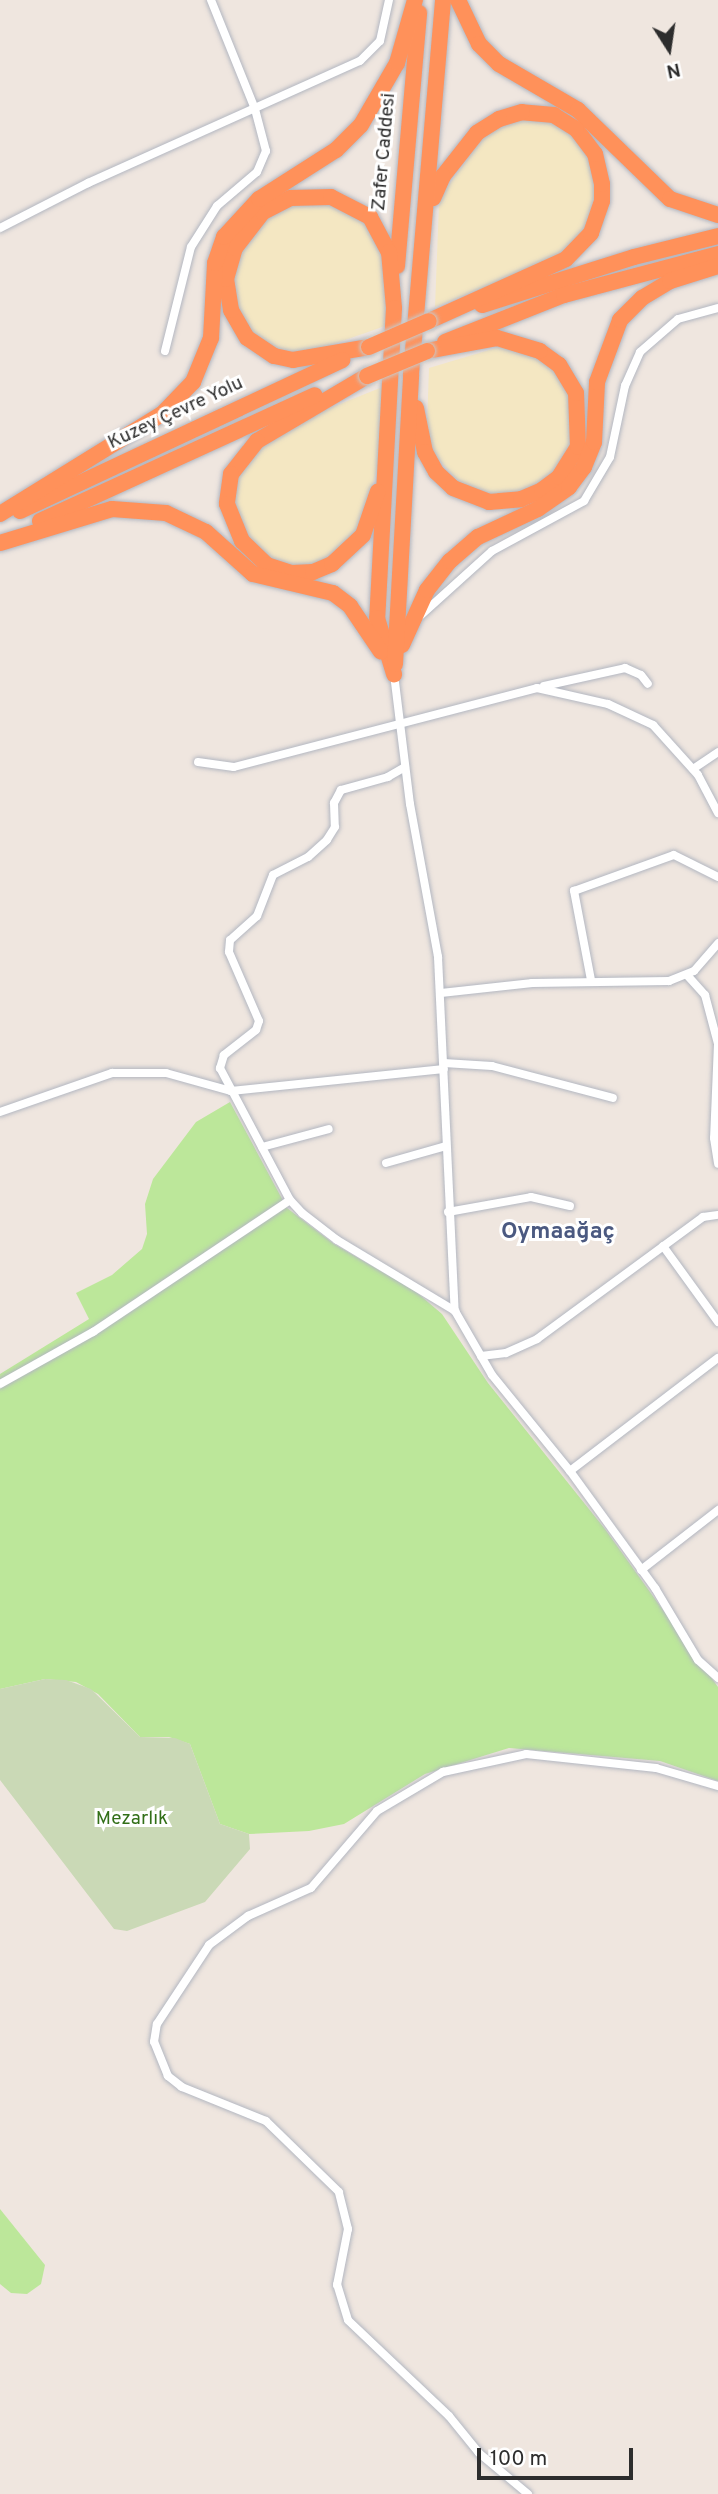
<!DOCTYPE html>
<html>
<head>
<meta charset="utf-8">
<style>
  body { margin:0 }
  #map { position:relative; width:718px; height:2494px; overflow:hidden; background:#efe6df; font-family:Overpass,sans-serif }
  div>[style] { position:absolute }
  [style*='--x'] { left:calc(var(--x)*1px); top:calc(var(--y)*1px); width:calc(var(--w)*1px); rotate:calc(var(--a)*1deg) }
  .green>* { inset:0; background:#bce79a }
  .sand>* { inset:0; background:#f4e7c2 }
  .cemetery>* { inset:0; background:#cad9b6 }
  .roads { filter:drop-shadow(0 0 2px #b3b7c1) drop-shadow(0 0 2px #b3b7c1) }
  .street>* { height:8px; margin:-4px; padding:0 4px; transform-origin:4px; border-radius:4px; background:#fff }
  .highway>* { height:16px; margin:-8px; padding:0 8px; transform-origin:8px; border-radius:8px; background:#ff915a }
  .bridges { filter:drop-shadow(0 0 2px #c8c8c8) drop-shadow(0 0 2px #c8c8c8) }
  .highway-bridge>* { height:16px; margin:-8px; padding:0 8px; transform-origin:8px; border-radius:8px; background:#ff915a }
  span { translate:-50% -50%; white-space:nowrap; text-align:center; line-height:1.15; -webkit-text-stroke:6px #fff; paint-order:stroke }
  .street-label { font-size:19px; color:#2d2d2d }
  .park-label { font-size:19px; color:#326f18 }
  .quarter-label { font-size:23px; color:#4b5980; font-weight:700 }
  .north { position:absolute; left:634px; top:14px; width:70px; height:70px; -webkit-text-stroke:5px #fff; paint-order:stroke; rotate:168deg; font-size:19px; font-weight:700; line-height:28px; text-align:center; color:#2d2d2d }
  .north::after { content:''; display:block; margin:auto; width:24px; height:32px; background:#2d2d2d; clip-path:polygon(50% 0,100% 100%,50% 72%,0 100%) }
  .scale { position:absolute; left:477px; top:2448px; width:156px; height:32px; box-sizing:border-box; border:4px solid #2d2d2d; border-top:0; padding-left:9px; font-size:21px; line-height:24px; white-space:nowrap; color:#2d2d2d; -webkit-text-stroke:5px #fff; paint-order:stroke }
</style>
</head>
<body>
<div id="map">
  <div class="green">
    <div style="clip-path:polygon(230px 1102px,287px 1208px,334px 1244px,415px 1291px,442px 1314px,488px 1383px,605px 1529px,718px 1687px,718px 1781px,660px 1761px,509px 1748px,425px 1774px,344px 1824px,309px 1831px,249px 1834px,220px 1824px,190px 1744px,169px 1737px,140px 1737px,98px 1694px,76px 1682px,45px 1679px,0 1689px,0 1374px,89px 1319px,76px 1293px,112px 1275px,142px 1249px,147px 1234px,145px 1204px,153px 1179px,196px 1122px)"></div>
    <div style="clip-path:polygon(0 2209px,45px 2265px,41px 2284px,27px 2294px,11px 2293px,0 2284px)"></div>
  </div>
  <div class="sand">
    <div style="clip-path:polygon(536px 117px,564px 126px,587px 150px,597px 186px,589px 226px,559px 258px,435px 307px,439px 205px,446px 189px,484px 136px,501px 124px)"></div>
    <div style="clip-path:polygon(310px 200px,348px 207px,380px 238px,388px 325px,305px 354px,285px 354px,256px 339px,240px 317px,233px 282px,240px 254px,267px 218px,280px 208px)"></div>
    <div style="clip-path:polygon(499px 347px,513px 348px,546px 361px,569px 388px,576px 432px,561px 468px,531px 490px,492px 496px,461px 484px,434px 454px,427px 427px,429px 368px)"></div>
    <div style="clip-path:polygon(385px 386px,378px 464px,364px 518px,344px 550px,309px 567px,283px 565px,263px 554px,249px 540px,234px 505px,237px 479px,260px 448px,315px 414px)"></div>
  </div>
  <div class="cemetery">
    <div style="clip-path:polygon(45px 1679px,66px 1680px,91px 1689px,140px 1737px,175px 1738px,190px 1744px,220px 1824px,249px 1834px,250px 1849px,205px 1902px,127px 1931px,114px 1929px,0 1780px,0 1689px)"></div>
  </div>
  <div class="roads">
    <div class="street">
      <div style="--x:0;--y:228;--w:99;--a:-27.1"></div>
      <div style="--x:88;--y:183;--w:298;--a:-24.2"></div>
      <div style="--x:360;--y:61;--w:28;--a:-45"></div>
      <div style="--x:380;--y:41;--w:42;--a:-77.6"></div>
      <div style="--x:165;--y:351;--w:107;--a:-76"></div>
      <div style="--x:191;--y:247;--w:49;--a:-57.6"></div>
      <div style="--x:217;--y:206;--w:52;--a:-40.4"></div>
      <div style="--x:257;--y:172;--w:23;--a:-67"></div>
      <div style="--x:266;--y:151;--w:43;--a:-104.7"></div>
      <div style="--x:255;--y:109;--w:118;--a:-112"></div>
      <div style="--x:420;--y:616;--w:97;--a:-42.1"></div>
      <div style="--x:492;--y:551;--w:105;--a:-28.5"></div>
      <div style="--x:584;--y:501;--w:51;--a:-59.4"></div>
      <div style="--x:610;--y:457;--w:73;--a:-78.1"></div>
      <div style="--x:625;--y:386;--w:37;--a:-66"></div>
      <div style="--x:640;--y:352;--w:50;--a:-41"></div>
      <div style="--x:678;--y:319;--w:41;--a:-15.4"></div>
      <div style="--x:394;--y:674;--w:131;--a:83"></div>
      <div style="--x:410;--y:804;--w:156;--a:79.6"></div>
      <div style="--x:438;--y:957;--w:354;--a:87.3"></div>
      <div style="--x:455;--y:1311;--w:74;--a:60"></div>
      <div style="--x:492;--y:1375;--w:124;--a:50.9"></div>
      <div style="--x:570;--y:1471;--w:145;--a:54"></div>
      <div style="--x:655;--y:1588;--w:84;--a:59.2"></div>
      <div style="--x:698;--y:1660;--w:27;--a:42"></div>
      <div style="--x:544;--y:686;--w:83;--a:-12.5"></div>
      <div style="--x:625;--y:668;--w:17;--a:24"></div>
      <div style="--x:641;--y:675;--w:11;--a:52"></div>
      <div style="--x:198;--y:762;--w:36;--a:8"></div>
      <div style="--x:234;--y:767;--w:313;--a:-14.6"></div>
      <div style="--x:537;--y:688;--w:73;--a:12.7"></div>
      <div style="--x:608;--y:704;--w:50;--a:25"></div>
      <div style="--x:653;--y:725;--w:67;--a:48"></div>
      <div style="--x:698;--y:775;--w:43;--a:62.2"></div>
      <div style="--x:405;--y:767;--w:20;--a:150"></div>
      <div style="--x:388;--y:777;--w:49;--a:164.5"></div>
      <div style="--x:341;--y:790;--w:15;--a:118"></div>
      <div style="--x:334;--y:803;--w:24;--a:88"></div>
      <div style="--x:335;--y:827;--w:15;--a:122"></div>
      <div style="--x:327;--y:840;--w:25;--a:138"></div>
      <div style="--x:308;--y:857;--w:39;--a:153"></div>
      <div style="--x:273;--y:875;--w:44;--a:111.3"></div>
      <div style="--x:257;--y:916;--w:36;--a:138"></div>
      <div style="--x:230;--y:940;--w:12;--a:95"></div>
      <div style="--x:229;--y:952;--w:75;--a:66.5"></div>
      <div style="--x:259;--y:1021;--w:9;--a:108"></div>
      <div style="--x:256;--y:1030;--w:41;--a:142"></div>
      <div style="--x:224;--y:1055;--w:14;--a:107"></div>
      <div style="--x:220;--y:1068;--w:149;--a:62.1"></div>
      <div style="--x:290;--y:1200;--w:18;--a:47"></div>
      <div style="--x:302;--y:1213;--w:44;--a:37.6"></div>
      <div style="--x:337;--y:1240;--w:138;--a:31"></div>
      <div style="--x:693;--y:769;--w:30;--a:-34"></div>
      <div style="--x:687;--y:975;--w:27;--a:48"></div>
      <div style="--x:705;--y:995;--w:51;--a:75.1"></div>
      <div style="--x:718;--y:1044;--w:94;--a:92.4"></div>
      <div style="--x:714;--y:1138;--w:26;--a:81"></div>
      <div style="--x:591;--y:980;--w:91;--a:-100.8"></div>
      <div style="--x:574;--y:891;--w:106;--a:-19.8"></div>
      <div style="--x:674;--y:855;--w:49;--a:26.6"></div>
      <div style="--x:441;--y:993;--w:92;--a:-6.3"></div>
      <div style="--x:532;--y:983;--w:137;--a:-0.8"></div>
      <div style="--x:669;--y:981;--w:27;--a:-22"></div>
      <div style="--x:694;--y:971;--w:37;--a:-49"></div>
      <div style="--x:444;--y:1063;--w:48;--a:3.6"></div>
      <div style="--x:492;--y:1066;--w:125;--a:14.8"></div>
      <div style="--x:0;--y:1112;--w:119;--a:-19.2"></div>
      <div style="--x:112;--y:1073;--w:54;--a:0"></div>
      <div style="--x:166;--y:1073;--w:67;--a:15.5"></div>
      <div style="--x:231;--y:1091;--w:214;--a:-5.9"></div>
      <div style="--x:262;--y:1147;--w:69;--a:-15"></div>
      <div style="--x:386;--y:1163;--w:62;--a:-15.8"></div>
      <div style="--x:448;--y:1212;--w:84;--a:-10.2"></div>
      <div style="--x:531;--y:1197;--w:40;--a:13"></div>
      <div style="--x:663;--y:1246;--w:94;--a:54.1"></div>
      <div style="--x:481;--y:1356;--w:25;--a:-7"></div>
      <div style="--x:506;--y:1353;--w:34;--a:-24"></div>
      <div style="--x:537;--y:1339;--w:206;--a:-36.3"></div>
      <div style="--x:703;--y:1217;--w:15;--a:-8"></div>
      <div style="--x:0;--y:1384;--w:107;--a:-29.2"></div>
      <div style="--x:93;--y:1332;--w:237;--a:-33.8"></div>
      <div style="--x:570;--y:1471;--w:186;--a:-37.4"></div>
      <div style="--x:641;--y:1570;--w:98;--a:-37.9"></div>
      <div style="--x:528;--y:2494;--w:64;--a:-140.1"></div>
      <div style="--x:479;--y:2453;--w:48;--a:-129"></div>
      <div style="--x:449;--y:2416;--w:139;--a:-136.5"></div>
      <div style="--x:348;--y:2320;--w:37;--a:-107"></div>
      <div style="--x:337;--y:2285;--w:57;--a:-78.9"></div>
      <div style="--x:348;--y:2229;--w:38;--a:-104"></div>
      <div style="--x:339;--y:2192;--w:102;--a:-135.8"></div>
      <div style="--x:266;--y:2121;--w:91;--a:-158"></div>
      <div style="--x:182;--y:2087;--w:18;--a:-142"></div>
      <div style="--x:168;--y:2076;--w:37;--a:-112"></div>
      <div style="--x:154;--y:2042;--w:18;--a:-81"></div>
      <div style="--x:157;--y:2024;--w:95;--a:-56.6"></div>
      <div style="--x:209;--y:1945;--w:49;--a:-36.6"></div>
      <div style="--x:248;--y:1916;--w:69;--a:-24"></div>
      <div style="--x:311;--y:1888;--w:101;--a:-49.4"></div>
      <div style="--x:377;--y:1811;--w:77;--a:-30.6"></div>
      <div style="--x:443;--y:1772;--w:85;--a:-12.2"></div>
      <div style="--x:526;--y:1754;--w:131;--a:6.1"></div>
      <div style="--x:656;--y:1768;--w:65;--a:16.2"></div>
    </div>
    <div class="highway">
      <div style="--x:458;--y:0;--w:49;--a:64.5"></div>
      <div style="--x:479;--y:44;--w:28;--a:45"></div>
      <div style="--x:499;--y:64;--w:91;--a:30.2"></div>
      <div style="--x:578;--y:110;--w:128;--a:44.1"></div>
      <div style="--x:670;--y:199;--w:51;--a:18.4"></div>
      <div style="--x:397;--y:266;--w:254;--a:-85"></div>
      <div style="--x:482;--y:305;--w:159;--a:-17.5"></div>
      <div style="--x:634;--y:257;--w:87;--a:-14"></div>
      <div style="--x:429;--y:321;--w:150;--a:-24.3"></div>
      <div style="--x:566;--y:259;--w:36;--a:-46"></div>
      <div style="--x:591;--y:233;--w:34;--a:-71"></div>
      <div style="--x:602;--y:201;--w:17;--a:-90"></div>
      <div style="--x:602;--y:184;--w:31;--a:-103"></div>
      <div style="--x:595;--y:154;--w:31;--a:-127"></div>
      <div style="--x:576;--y:129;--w:26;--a:-148"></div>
      <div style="--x:554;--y:115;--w:32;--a:-175"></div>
      <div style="--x:522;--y:112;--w:24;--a:163"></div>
      <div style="--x:499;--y:119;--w:26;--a:148"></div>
      <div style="--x:477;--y:133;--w:55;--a:128.3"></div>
      <div style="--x:443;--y:176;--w:24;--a:114"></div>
      <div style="--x:445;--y:342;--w:128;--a:-21.6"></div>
      <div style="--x:564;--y:295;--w:159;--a:-14.9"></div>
      <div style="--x:369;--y:347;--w:77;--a:170.3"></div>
      <div style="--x:293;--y:360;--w:19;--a:-168"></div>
      <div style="--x:274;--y:356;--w:32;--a:-146"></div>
      <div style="--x:247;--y:338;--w:32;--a:-120"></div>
      <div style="--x:231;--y:310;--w:31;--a:-99"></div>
      <div style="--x:226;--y:279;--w:32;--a:-74"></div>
      <div style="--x:235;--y:248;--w:46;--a:-52.1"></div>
      <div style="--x:263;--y:212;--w:30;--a:-27"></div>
      <div style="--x:290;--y:198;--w:41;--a:-1.4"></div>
      <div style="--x:331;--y:197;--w:44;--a:27.1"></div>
      <div style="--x:370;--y:217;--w:40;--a:62"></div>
      <div style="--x:389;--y:252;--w:56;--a:84.9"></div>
      <div style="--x:394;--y:308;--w:310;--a:93.1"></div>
      <div style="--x:377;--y:618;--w:59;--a:73.1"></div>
      <div style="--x:367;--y:376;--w:128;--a:149.4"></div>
      <div style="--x:257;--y:441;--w:42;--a:128.2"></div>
      <div style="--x:231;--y:474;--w:30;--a:98"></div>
      <div style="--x:227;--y:504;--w:40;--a:68"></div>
      <div style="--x:242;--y:541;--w:35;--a:44"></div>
      <div style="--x:267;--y:565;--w:26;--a:18"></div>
      <div style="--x:292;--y:573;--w:21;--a:-3"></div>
      <div style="--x:313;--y:572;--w:21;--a:-23"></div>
      <div style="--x:332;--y:564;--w:42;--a:-43.1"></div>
      <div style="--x:363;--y:535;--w:46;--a:-71.2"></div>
      <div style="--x:416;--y:408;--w:45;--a:78.4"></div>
      <div style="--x:425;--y:452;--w:23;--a:61"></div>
      <div style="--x:436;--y:472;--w:23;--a:43"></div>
      <div style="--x:453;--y:488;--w:39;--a:21"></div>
      <div style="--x:489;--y:502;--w:32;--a:-5"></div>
      <div style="--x:521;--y:499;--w:23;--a:-23"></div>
      <div style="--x:542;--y:490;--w:21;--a:-37"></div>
      <div style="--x:559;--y:477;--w:36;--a:-58"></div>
      <div style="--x:578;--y:447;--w:54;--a:-92.1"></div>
      <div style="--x:576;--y:393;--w:33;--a:-121"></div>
      <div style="--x:559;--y:365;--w:24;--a:-144"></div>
      <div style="--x:540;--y:351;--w:45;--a:-163.2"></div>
      <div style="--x:497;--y:338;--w:71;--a:169.5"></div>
      <div style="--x:20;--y:511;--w:356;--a:-25.1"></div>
      <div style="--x:0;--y:514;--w:190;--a:-31.7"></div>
      <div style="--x:162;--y:414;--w:45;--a:-45.9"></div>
      <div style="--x:193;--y:382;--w:48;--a:-67.8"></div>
      <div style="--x:211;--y:338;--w:75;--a:-86.9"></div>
      <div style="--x:215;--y:263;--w:28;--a:-71"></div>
      <div style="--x:224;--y:237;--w:52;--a:-47.4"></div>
      <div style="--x:259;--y:199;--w:91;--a:-32.5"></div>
      <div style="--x:336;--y:150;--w:35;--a:-45"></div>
      <div style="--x:361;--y:125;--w:72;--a:-59.9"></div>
      <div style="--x:397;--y:63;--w:66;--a:-74.1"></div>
      <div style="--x:40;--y:521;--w:302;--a:-24.6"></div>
      <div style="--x:0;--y:543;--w:117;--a:-16.9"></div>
      <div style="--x:112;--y:509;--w:54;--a:4.2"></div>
      <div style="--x:166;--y:513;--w:44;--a:25.4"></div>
      <div style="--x:206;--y:532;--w:63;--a:41.8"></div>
      <div style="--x:253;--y:574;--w:82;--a:13.4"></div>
      <div style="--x:333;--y:593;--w:21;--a:37"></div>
      <div style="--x:350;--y:606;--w:55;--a:56"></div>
      <div style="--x:402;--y:645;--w:60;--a:-65.6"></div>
      <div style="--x:427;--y:590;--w:37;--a:-52"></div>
      <div style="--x:450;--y:561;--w:37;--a:-41"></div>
      <div style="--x:478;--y:537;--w:66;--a:-25"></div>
      <div style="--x:538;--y:509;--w:38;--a:-35"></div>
      <div style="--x:569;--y:487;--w:25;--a:-53"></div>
      <div style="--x:584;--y:467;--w:27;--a:-68"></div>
      <div style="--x:594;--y:442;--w:60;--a:-87.1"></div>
      <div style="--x:597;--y:382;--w:66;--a:-69.6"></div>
      <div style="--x:620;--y:320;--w:31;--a:-45"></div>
      <div style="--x:642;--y:298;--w:33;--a:-31"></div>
      <div style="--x:670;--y:281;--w:50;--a:-17.4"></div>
      <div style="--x:395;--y:664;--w:290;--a:-86.8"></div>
      <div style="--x:411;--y:374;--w:375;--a:-85.1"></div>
    </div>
  </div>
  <div class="bridges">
    <div class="highway-bridge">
      <div style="--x:369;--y:347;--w:65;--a:-23.4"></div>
      <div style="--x:367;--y:376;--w:65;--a:-22.6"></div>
    </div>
  </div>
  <div class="street-label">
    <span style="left:385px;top:152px;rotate:-85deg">Zafer Caddesi</span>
    <span style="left:176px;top:414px;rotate:-25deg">Kuzey Çevre Yolu</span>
  </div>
  <div class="park-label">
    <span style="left:132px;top:1820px">Mezarlık</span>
  </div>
  <div class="quarter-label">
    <span style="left:558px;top:1233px">Oymaağaç</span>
  </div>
  <div class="north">N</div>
  <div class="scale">100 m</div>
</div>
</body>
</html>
